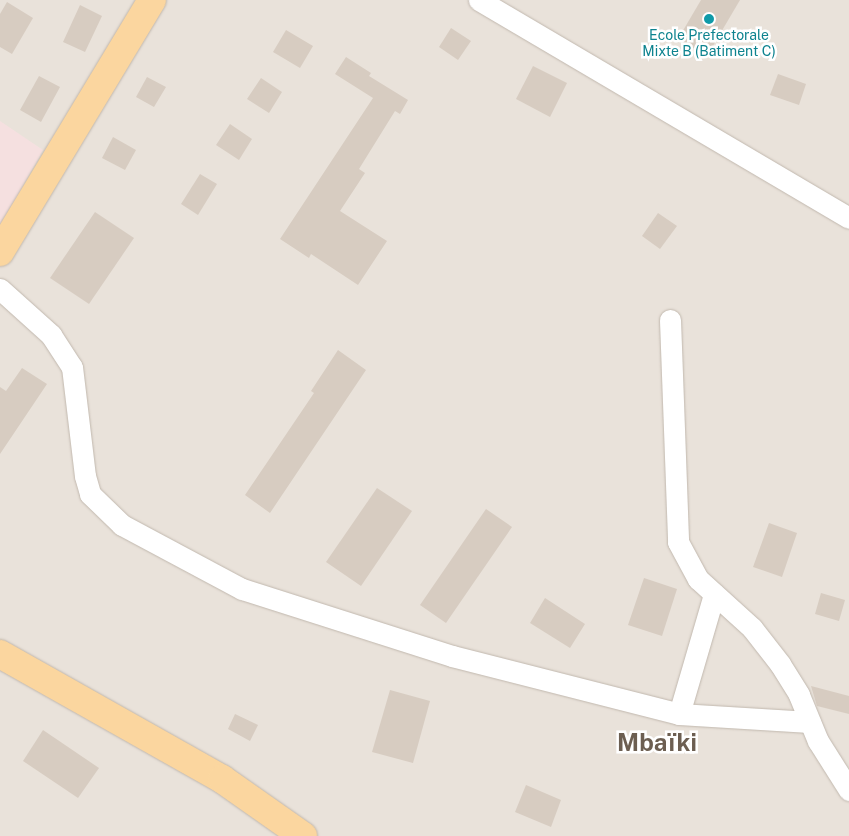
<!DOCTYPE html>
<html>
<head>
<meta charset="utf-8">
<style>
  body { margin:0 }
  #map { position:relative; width:849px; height:836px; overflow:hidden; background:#f5f1ec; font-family:"Public Sans",sans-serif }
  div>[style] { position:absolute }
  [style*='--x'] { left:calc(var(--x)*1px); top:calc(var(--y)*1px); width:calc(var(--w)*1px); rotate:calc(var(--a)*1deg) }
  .residential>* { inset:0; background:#e9e2da }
  .medical>* { inset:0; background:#f5e0e0 }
  .building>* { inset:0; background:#d7ccc1 }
  .roads { filter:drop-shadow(0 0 1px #c1b8ae) drop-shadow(0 0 1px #c1b8ae) }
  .street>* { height:21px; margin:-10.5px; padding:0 10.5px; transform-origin:10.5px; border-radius:10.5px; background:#fff }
  .primary>* { height:28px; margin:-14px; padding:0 14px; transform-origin:14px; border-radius:14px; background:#fbd69f }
  .dots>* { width:14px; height:14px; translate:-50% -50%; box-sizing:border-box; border:2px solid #fff; border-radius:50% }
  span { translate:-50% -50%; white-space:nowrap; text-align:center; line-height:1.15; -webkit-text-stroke:5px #fff; paint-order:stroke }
  .culture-label { font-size:14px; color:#0d838f }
  .town-label { font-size:24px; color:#6c5e51; font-weight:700 }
</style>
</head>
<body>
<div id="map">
  <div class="residential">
    <div style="clip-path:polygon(0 0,849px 0,849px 836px,0 836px)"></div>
  </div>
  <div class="medical">
    <div style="clip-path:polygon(0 121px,43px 150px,0 227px)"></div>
  </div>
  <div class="building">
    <div style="clip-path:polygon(701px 0,740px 0,707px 56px,678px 39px)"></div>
    <div style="clip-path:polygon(7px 2px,33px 18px,12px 54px,0 47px,0 14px)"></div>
    <div style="clip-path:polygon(80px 5px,102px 16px,85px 52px,63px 42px)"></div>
    <div style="clip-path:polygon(451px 28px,471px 41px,458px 60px,439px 47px)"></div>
    <div style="clip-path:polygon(286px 30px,313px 46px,300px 68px,273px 52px)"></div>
    <div style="clip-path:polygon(346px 57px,371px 73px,369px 76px,408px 100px,400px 114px,395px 111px,359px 169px,365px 173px,340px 211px,387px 241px,358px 285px,311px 254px,309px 258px,280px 239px,373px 98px,335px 74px)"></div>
    <div style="clip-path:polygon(533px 66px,567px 83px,550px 117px,516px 99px)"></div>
    <div style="clip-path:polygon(778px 74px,806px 84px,799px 105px,770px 95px)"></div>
    <div style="clip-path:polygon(39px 76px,60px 87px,41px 122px,20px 110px)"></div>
    <div style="clip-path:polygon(147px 77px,166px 87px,154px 107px,136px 97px)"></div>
    <div style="clip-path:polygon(261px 78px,282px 92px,269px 113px,247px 99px)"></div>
    <div style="clip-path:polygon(230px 124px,252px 139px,239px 160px,216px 145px)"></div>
    <div style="clip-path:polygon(113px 137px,136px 150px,125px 170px,102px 158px)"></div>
    <div style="clip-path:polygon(200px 174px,217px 184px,198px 215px,181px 204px)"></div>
    <div style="clip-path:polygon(95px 212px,134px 238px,89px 304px,50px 278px)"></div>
    <div style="clip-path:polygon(658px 213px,677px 226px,660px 249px,642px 236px)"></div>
    <div style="clip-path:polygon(338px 350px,366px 370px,270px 513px,245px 495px,314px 393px,311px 391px)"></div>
    <div style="clip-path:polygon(22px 368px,47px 384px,0 454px,0 387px,6px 391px)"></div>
    <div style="clip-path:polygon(377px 488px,412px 511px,361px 586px,326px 562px)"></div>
    <div style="clip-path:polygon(486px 509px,512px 527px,446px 623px,420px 605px)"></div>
    <div style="clip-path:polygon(769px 523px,797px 533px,782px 577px,753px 567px)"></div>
    <div style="clip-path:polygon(644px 578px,677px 589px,662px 636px,628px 625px)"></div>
    <div style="clip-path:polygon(821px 593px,845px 600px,839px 621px,815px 614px)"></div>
    <div style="clip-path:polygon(545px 598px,585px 624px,570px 648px,530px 623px)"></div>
    <div style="clip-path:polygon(811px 686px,849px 696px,849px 714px,817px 706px)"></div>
    <div style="clip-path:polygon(390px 690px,430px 701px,413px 763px,372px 752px)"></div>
    <div style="clip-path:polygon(235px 714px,258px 725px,250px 741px,228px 729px)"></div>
    <div style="clip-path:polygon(43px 730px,99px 768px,78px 798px,23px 761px)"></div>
    <div style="clip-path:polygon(526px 785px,561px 800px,551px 827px,515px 812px)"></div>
  </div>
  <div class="roads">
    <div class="street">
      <div style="--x:479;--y:0;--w:429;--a:30.5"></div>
      <div style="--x:0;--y:289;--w:69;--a:42"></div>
      <div style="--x:51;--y:335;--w:38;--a:57"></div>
      <div style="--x:72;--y:367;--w:110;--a:83.2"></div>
      <div style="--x:85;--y:476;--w:19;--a:74"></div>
      <div style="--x:90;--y:494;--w:45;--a:44.1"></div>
      <div style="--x:122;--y:525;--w:136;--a:28.1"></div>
      <div style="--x:242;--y:589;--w:220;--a:17.7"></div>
      <div style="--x:452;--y:656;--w:234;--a:14.3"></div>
      <div style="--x:679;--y:714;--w:131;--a:3.5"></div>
      <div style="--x:670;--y:320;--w:222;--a:87.9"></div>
      <div style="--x:678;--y:542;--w:42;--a:61.6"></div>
      <div style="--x:698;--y:579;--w:73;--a:42.2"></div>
      <div style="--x:752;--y:628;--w:46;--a:52.1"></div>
      <div style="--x:780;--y:664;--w:36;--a:58"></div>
      <div style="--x:799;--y:695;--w:50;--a:67.6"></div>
      <div style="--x:818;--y:741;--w:58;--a:57.7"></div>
      <div style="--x:679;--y:714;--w:125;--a:-73.7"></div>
    </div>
    <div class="primary">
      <div style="--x:0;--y:252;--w:294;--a:-58.9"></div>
      <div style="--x:0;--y:654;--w:255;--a:29.4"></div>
      <div style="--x:222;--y:779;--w:99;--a:35.1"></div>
    </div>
  </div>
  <div class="dots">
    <div style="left:709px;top:19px;background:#0f9aa8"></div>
  </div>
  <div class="culture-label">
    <span style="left:709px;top:43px">Ecole Prefectorale<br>Mixte B (Batiment C)</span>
  </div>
  <div class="town-label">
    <span style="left:657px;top:743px">Mbaïki</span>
  </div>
</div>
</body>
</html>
